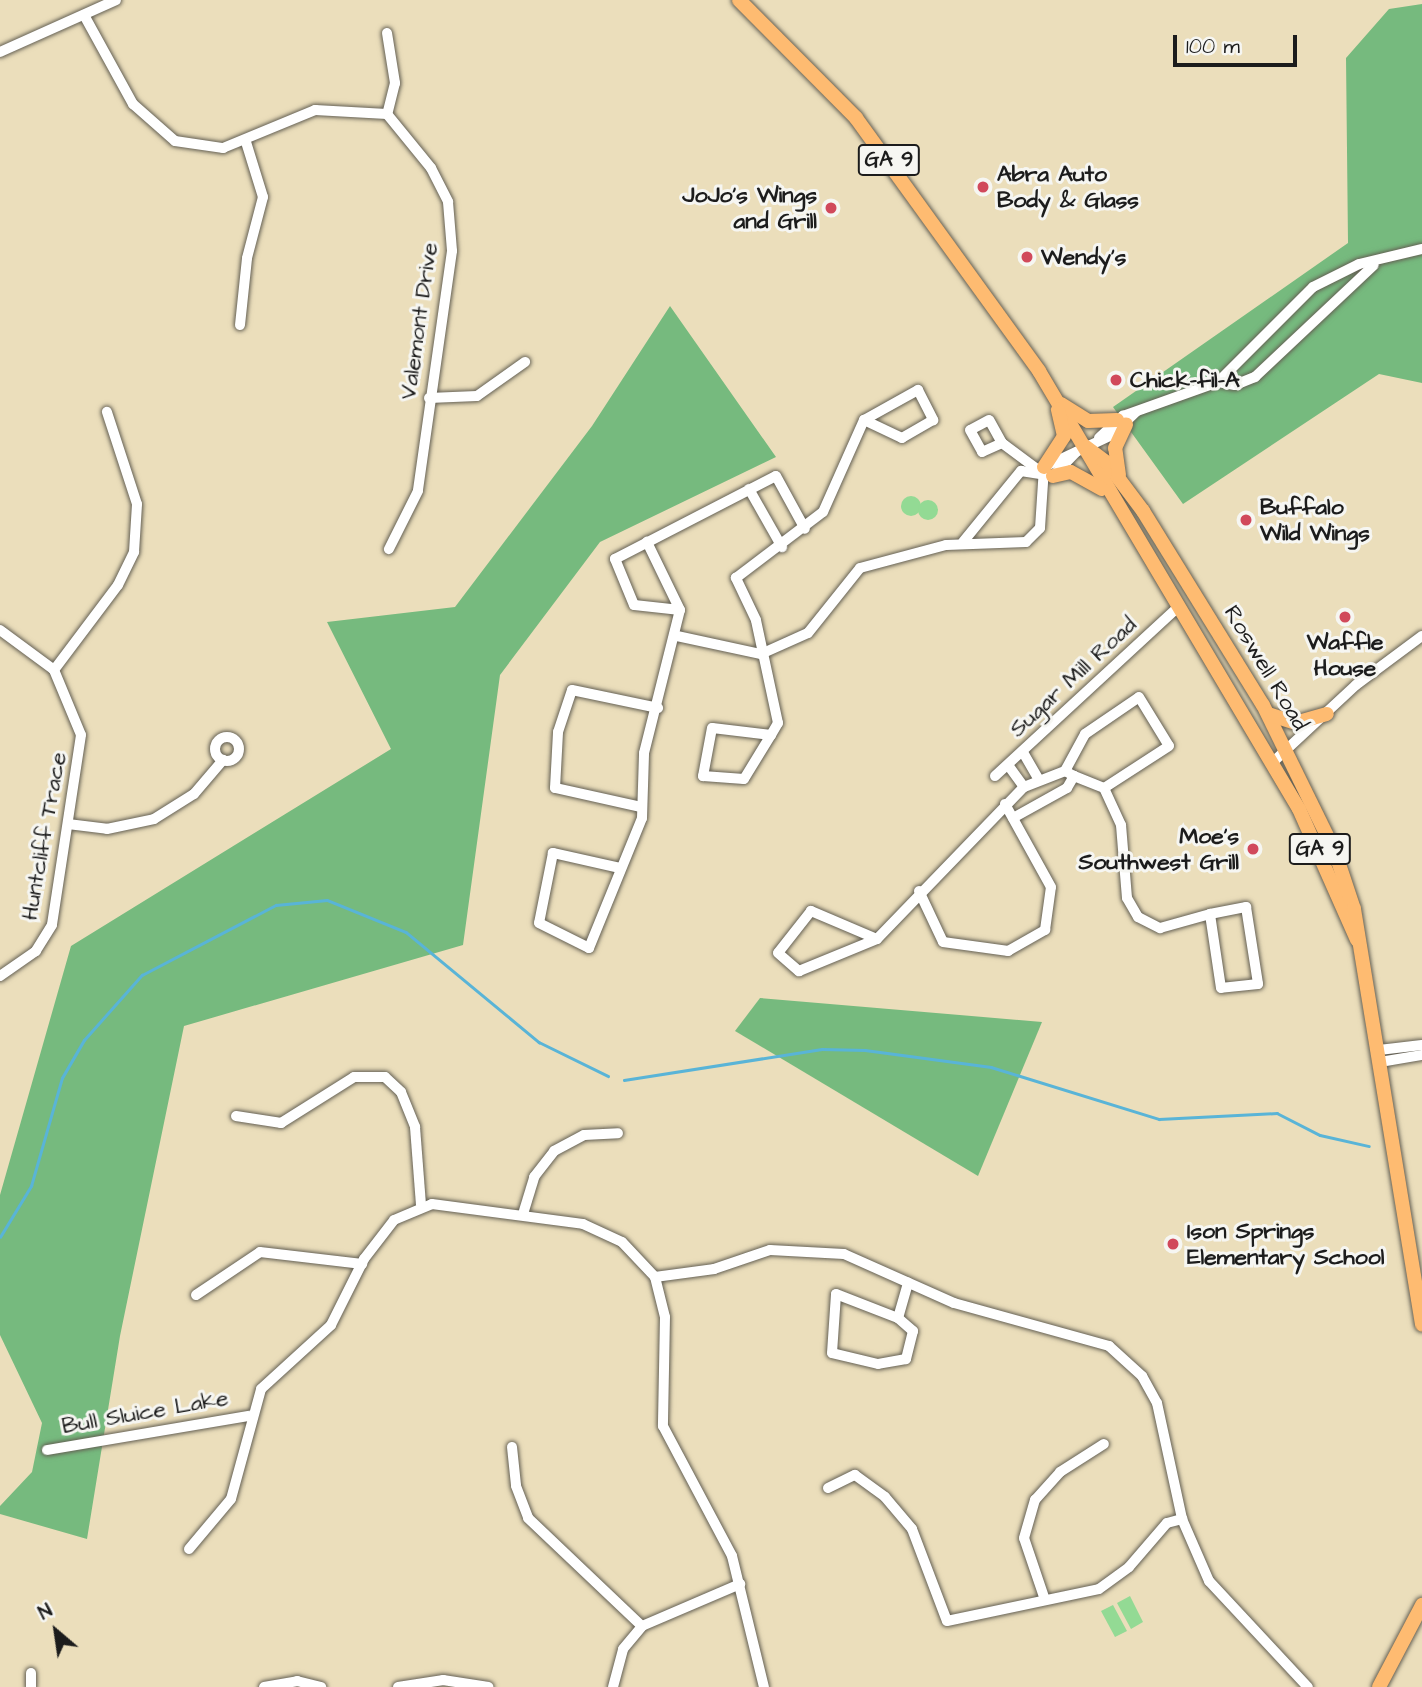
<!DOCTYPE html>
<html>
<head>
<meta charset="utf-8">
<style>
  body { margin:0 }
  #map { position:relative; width:1422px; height:1687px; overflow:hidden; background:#ebdebb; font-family:"Architects Daughter",sans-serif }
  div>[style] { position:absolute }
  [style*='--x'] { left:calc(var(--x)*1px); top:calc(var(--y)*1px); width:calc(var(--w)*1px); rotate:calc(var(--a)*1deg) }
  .green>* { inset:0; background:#93da94 }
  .round { border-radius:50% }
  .forest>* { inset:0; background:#76ba7e }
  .stream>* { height:2.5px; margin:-1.25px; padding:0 1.25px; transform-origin:1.25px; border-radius:1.25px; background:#59b4d7 }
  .roads { filter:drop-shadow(0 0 2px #646054) drop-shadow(0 0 2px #646054) }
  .minor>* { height:10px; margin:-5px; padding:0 5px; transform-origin:5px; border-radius:5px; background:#fff }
  .minor>.ring { margin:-5px; padding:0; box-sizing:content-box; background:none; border:10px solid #fff; border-radius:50% }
  .major>* { height:14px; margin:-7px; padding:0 7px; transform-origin:7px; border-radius:7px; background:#febb71 }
  .dots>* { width:19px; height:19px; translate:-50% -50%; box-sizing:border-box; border:4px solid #f6f6f2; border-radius:50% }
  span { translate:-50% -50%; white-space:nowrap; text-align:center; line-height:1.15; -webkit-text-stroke:6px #f6f6f2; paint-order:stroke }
  .shield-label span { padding:2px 5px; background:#f6f6f2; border:2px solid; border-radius:5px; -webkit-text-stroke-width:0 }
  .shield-label { font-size:21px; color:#1c1c1c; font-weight:700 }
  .poi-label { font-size:23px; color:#1c1c1c; font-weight:700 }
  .left { translate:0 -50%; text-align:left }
  .right { translate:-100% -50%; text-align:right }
  .street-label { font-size:23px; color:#1c1c1c }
  .north { position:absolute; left:21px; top:1596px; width:70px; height:70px; -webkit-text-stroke:5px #f6f6f2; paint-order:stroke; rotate:331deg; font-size:19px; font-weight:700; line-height:28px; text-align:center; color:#1c1c1c }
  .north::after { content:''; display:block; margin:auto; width:24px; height:32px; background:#1c1c1c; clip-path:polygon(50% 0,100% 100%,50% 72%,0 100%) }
  .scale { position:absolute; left:1173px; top:35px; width:124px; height:32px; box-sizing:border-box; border:4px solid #1c1c1c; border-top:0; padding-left:9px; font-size:21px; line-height:24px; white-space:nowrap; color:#1c1c1c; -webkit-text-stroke:5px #f6f6f2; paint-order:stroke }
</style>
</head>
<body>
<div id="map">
  <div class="green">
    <div class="round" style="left:901px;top:496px;width:20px;height:20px"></div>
    <div class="round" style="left:918px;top:500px;width:20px;height:20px"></div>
    <div style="clip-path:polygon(1130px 1596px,1143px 1622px,1131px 1629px,1117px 1603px)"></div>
    <div style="clip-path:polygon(1113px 1605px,1127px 1631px,1115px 1637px,1101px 1611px)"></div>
  </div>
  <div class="forest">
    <div style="clip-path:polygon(1422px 4px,1422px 383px,1379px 374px,1183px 504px,1113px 407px,1348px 243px,1346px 58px,1389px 9px)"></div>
    <div style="clip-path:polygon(670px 306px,776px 457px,600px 542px,500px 675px,463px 945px,184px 1026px,120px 1336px,87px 1539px,0 1514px,0 1506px,32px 1472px,42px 1423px,0 1335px,0 1195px,71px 946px,391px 749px,327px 622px,455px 607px,592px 426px)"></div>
    <div style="clip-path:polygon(760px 998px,1042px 1022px,978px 1176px,735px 1031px)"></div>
  </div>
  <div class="stream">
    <div style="--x:624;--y:1080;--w:200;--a:-8.9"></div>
    <div style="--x:822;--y:1049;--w:43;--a:1.3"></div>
    <div style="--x:865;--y:1050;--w:127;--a:7.7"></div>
    <div style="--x:991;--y:1067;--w:176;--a:17.2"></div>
    <div style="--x:1159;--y:1119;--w:118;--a:-2.9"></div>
    <div style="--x:1277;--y:1113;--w:48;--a:27.1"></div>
    <div style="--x:1320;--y:1135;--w:50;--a:12.7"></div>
    <div style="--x:0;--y:1237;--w:60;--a:-58.7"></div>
    <div style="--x:31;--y:1186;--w:112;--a:-74"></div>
    <div style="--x:62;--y:1078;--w:44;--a:-59.9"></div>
    <div style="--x:84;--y:1040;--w:87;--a:-48.3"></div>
    <div style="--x:142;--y:975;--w:151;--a:-27.6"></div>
    <div style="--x:276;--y:905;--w:51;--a:-5.6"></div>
    <div style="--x:327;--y:900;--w:85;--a:22.1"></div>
    <div style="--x:406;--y:932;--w:173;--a:39.6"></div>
    <div style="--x:539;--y:1042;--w:77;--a:26.2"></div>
  </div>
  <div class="roads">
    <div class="minor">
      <div style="--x:84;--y:15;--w:102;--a:61.2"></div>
      <div style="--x:133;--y:104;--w:56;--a:41.4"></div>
      <div style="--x:175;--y:141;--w:49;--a:8.3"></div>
      <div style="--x:223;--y:148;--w:100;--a:-22.4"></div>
      <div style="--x:315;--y:110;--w:72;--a:3.2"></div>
      <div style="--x:387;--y:114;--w:70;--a:50.8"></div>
      <div style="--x:431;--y:168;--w:38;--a:63"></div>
      <div style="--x:448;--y:202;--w:49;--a:85.3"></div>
      <div style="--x:452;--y:251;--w:242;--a:98.1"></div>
      <div style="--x:418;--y:491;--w:65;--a:116.6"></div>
      <div style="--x:387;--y:33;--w:51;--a:80.9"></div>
      <div style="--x:395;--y:83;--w:32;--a:104"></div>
      <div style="--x:0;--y:52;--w:127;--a:-24.1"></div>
      <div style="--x:240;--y:325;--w:67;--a:-84"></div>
      <div style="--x:247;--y:258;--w:63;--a:-75.3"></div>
      <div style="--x:263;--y:197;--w:58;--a:-107.2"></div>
      <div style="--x:1218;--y:382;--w:134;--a:-45"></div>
      <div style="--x:1313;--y:287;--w:51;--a:-26.6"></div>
      <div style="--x:1359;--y:264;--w:65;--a:-13.4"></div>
      <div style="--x:429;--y:398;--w:48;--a:-2.4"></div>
      <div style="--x:477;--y:396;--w:59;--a:-35.3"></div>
      <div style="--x:1099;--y:438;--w:33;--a:-43"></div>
      <div style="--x:1123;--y:416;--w:101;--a:-19.7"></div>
      <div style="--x:1218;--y:382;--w:17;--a:10"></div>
      <div style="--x:1235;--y:385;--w:22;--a:-22"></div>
      <div style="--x:1255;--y:377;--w:163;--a:-43.3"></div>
      <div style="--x:1002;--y:443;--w:26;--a:-119"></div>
      <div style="--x:989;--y:420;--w:21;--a:152"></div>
      <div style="--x:970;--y:430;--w:25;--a:61"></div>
      <div style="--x:982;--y:452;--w:22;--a:-24"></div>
      <div style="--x:1002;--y:443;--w:49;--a:36.6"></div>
      <div style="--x:749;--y:489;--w:67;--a:60.4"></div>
      <div style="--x:963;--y:542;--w:92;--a:-50.8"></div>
      <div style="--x:1021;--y:471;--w:32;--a:9"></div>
      <div style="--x:1053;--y:476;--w:33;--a:-46"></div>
      <div style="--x:680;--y:610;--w:46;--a:-173.8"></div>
      <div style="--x:634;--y:605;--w:50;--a:-112.4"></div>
      <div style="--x:615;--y:559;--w:181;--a:-27.3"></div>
      <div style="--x:776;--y:476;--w:60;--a:61.3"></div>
      <div style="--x:0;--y:630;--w:67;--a:36.5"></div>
      <div style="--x:54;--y:670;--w:70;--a:67.4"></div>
      <div style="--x:81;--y:735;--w:192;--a:98.7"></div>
      <div style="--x:52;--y:925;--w:31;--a:122"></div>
      <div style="--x:36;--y:951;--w:44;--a:145.2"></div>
      <div style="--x:677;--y:636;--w:86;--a:12.1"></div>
      <div style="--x:761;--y:654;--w:51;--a:-24.1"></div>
      <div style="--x:808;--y:633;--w:83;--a:-51.3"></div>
      <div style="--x:860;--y:568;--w:89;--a:-15"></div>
      <div style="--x:946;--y:545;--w:80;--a:-2.1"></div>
      <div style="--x:1026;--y:542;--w:20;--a:-45"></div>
      <div style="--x:1040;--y:528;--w:61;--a:-86.2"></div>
      <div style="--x:1044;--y:467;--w:75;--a:-25.2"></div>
      <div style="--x:1112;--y:435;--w:33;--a:-44"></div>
      <div style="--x:54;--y:670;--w:106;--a:-53"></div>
      <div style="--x:118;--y:585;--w:37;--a:-64"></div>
      <div style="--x:134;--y:552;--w:48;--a:-86.4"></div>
      <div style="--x:137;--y:504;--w:97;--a:-108.1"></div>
      <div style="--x:771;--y:735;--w:59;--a:-173.2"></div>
      <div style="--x:712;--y:728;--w:49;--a:100.6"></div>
      <div style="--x:703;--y:776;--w:41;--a:4.2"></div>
      <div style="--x:744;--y:779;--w:52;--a:-58.5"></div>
      <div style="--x:771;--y:735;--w:14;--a:-60"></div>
      <div style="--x:778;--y:723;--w:105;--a:-102.1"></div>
      <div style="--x:756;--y:620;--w:47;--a:-115.5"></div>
      <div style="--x:736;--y:578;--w:109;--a:-37.2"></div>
      <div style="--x:823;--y:512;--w:101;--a:-66"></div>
      <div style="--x:864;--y:420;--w:62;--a:-29.1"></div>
      <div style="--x:918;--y:390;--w:34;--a:63"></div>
      <div style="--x:933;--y:420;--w:36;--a:150"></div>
      <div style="--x:902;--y:438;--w:42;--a:-154.7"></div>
      <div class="ring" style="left:215px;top:737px;width:14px;height:14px"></div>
      <div style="--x:1024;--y:754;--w:28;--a:60"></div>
      <div style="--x:1273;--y:762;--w:113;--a:-42.9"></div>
      <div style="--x:1356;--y:685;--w:82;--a:-36.6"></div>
      <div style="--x:1008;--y:765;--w:27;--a:54"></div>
      <div style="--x:1065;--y:771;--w:42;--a:-61.6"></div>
      <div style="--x:1085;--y:734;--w:65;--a:-34.4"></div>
      <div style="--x:1139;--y:697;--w:57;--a:58.5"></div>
      <div style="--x:1169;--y:746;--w:77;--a:147.1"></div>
      <div style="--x:995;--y:776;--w:249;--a:-42.7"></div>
      <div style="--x:641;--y:807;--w:88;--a:-167.5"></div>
      <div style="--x:555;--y:788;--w:56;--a:-86.9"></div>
      <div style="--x:558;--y:732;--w:44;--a:-71.6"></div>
      <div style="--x:572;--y:690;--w:88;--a:11.8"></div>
      <div style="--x:1013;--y:818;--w:62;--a:-29.1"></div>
      <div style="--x:1067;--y:788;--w:14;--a:-60"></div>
      <div style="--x:1074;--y:776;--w:32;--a:22"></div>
      <div style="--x:1104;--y:788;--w:41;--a:65.3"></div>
      <div style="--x:1121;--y:825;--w:73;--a:85.3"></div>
      <div style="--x:1127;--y:898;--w:22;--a:60"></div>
      <div style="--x:1138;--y:917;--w:25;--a:27"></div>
      <div style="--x:1160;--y:928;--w:52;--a:-15.6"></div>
      <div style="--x:1210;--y:914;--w:37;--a:-11"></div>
      <div style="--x:1246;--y:907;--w:78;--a:81.1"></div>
      <div style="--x:1258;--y:984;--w:37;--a:174"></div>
      <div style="--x:1221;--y:988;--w:75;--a:-98.5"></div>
      <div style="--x:68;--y:824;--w:39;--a:7"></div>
      <div style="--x:107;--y:829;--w:48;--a:-12"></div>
      <div style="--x:154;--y:819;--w:47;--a:-32"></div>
      <div style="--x:194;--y:794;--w:45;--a:-49.5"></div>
      <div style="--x:620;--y:868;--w:69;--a:-167.4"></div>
      <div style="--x:553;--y:853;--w:71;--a:101.3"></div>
      <div style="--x:539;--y:923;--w:56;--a:26.6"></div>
      <div style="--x:589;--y:948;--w:140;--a:-67.8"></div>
      <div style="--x:642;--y:818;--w:65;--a:-88.2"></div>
      <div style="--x:644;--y:753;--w:147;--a:-75.9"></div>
      <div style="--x:680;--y:610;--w:76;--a:-115.9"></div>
      <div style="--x:919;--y:891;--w:56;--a:64.8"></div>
      <div style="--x:943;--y:942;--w:66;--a:7.9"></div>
      <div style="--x:1008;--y:951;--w:43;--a:-29.6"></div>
      <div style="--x:1045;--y:930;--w:43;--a:-82.1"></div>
      <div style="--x:1051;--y:887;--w:95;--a:-119"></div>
      <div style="--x:877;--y:939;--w:72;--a:-157"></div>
      <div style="--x:811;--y:911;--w:53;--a:128.2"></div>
      <div style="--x:778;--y:953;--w:28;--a:41"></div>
      <div style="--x:799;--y:971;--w:84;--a:-22.3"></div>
      <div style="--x:877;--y:939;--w:211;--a:-46"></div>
      <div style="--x:1024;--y:787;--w:44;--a:-21.3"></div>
      <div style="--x:1065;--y:771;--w:10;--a:29"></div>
      <div style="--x:1379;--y:1050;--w:43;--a:-6.6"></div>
      <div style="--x:1380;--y:1062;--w:43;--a:-9.5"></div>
      <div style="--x:236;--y:1116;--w:46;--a:8.8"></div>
      <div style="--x:281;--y:1123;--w:86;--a:-32.2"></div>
      <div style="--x:354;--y:1077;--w:31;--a:0"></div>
      <div style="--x:385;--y:1077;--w:22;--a:43"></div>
      <div style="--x:401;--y:1092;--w:38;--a:68"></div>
      <div style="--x:415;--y:1127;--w:78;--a:85.6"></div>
      <div style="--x:523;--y:1214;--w:39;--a:-73"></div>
      <div style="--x:534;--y:1177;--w:33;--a:-52"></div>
      <div style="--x:554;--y:1151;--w:34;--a:-28"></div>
      <div style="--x:584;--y:1135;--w:34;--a:-3"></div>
      <div style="--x:655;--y:1277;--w:60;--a:-7.7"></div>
      <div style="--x:714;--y:1269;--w:59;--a:-18.7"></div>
      <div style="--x:770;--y:1250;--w:74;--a:3.1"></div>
      <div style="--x:844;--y:1254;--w:120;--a:24"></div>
      <div style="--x:954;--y:1303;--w:161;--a:15.5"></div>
      <div style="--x:1109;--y:1346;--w:45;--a:42.3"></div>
      <div style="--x:1142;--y:1376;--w:31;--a:61"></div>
      <div style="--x:1157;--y:1403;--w:119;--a:77.8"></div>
      <div style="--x:1182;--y:1519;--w:68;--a:66.5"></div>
      <div style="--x:1209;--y:1581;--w:145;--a:47"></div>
      <div style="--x:196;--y:1295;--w:77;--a:-33.9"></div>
      <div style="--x:260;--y:1252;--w:103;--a:6.7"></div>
      <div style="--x:898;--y:1318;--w:20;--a:41"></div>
      <div style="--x:913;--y:1331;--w:29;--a:104"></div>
      <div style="--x:906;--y:1359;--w:28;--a:170"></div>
      <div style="--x:878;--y:1364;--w:47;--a:-166.6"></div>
      <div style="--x:832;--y:1353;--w:59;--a:-86.1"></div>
      <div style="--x:836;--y:1294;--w:66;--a:21.2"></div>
      <div style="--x:898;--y:1318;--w:37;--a:-74"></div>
      <div style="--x:512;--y:1447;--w:39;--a:84"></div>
      <div style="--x:516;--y:1486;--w:34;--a:69"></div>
      <div style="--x:528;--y:1518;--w:157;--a:43.5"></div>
      <div style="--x:47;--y:1450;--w:205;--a:-9.6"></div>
      <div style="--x:828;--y:1488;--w:30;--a:-26"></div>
      <div style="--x:855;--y:1475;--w:37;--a:36"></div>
      <div style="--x:885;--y:1497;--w:42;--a:49.8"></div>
      <div style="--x:912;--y:1529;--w:98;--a:69.2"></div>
      <div style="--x:947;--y:1621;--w:155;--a:-11.9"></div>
      <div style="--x:1099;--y:1589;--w:37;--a:-36"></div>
      <div style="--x:1129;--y:1567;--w:58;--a:-49.2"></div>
      <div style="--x:1167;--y:1523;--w:16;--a:-15"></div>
      <div style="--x:189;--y:1549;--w:65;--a:-50"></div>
      <div style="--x:231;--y:1499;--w:114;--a:-74.7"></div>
      <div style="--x:261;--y:1389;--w:95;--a:-42.4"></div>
      <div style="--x:331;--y:1325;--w:74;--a:-63.4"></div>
      <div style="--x:364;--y:1259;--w:49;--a:-52.4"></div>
      <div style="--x:394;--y:1220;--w:41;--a:-22.8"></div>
      <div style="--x:432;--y:1204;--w:152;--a:7.5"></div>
      <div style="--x:583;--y:1224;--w:43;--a:24.8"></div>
      <div style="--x:622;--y:1242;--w:48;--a:46.7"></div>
      <div style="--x:655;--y:1277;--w:41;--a:76"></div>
      <div style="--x:665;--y:1317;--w:109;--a:91.1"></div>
      <div style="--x:663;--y:1426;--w:147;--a:62"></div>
      <div style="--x:732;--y:1556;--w:135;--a:76.3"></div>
      <div style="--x:1044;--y:1597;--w:62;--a:-108.7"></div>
      <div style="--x:1024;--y:1538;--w:40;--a:-74"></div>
      <div style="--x:1035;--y:1500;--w:38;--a:-48"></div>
      <div style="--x:1060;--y:1472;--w:52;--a:-32.5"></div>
      <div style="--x:31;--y:1687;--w:14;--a:-90"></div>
      <div style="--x:264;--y:1687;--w:34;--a:-10"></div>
      <div style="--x:297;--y:1681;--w:25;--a:14"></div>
      <div style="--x:398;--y:1687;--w:46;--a:-8.8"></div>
      <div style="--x:443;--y:1680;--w:46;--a:8.8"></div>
      <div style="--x:613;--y:1687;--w:39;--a:-75"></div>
      <div style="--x:623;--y:1649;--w:30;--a:-50"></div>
      <div style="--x:642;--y:1626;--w:107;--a:-23.2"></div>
    </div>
    <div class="major">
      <div style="--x:739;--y:0;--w:166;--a:45.2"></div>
      <div style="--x:856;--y:118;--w:312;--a:54.1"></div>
      <div style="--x:1039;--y:371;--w:509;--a:59.31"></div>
      <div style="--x:1299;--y:809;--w:143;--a:66.1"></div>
      <div style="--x:1061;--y:404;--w:32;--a:32"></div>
      <div style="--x:1088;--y:421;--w:29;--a:-2"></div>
      <div style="--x:1086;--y:447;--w:26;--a:37"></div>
      <div style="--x:1107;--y:463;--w:60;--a:53.1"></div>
      <div style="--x:1143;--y:511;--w:228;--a:58.3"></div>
      <div style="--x:1263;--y:705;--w:164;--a:63.9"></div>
      <div style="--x:1335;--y:852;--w:60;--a:71.6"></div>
      <div style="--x:1354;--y:909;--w:421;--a:80.7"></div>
      <div style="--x:1044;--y:467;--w:37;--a:-57"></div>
      <div style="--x:1064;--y:436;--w:27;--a:-103"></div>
      <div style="--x:1119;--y:475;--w:27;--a:-98"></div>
      <div style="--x:1115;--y:448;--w:26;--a:-65"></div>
      <div style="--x:1053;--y:476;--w:18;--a:-13"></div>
      <div style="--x:1071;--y:472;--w:35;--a:29"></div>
      <div style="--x:1268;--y:714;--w:28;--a:18"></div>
      <div style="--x:1295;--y:723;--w:33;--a:-16"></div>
      <div style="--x:1379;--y:1687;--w:93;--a:-62.3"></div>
    </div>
  </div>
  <div class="dots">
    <div style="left:983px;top:187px;background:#d1495b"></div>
    <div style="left:831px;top:208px;background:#d1495b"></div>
    <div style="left:1027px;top:257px;background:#d1495b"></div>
    <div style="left:1116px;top:380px;background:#d1495b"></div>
    <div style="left:1246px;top:520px;background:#d1495b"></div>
    <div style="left:1345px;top:617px;background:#d1495b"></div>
    <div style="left:1253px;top:849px;background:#d1495b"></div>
    <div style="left:1173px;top:1244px;background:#d1495b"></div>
  </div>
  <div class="shield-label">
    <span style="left:889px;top:160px">GA 9</span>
    <span style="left:1320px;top:849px">GA 9</span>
  </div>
  <div class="poi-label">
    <span class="left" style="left:997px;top:187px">Abra Auto<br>Body &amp; Glass</span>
    <span class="right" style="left:817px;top:208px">JoJo's Wings<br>and Grill</span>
    <span class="left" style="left:1041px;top:257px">Wendy's</span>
    <span class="left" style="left:1130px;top:380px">Chick-fil-A</span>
    <span class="left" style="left:1260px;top:520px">Buffalo<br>Wild Wings</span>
    <span style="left:1345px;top:655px">Waffle<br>House</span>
    <span class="right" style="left:1239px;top:849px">Moe's<br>Southwest Grill</span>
    <span class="left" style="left:1187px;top:1244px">Ison Springs<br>Elementary School</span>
  </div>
  <div class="street-label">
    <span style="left:419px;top:321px;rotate:-82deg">Valemont Drive</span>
    <span style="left:1266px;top:668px;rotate:59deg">Roswell Road</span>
    <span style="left:1073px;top:677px;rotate:-43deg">Sugar Mill Road</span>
    <span style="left:44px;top:836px;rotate:-80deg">Huntcliff Trace</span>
    <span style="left:145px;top:1412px;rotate:-10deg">Bull Sluice Lake</span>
  </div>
  <div class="north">N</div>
  <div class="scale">100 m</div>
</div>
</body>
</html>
